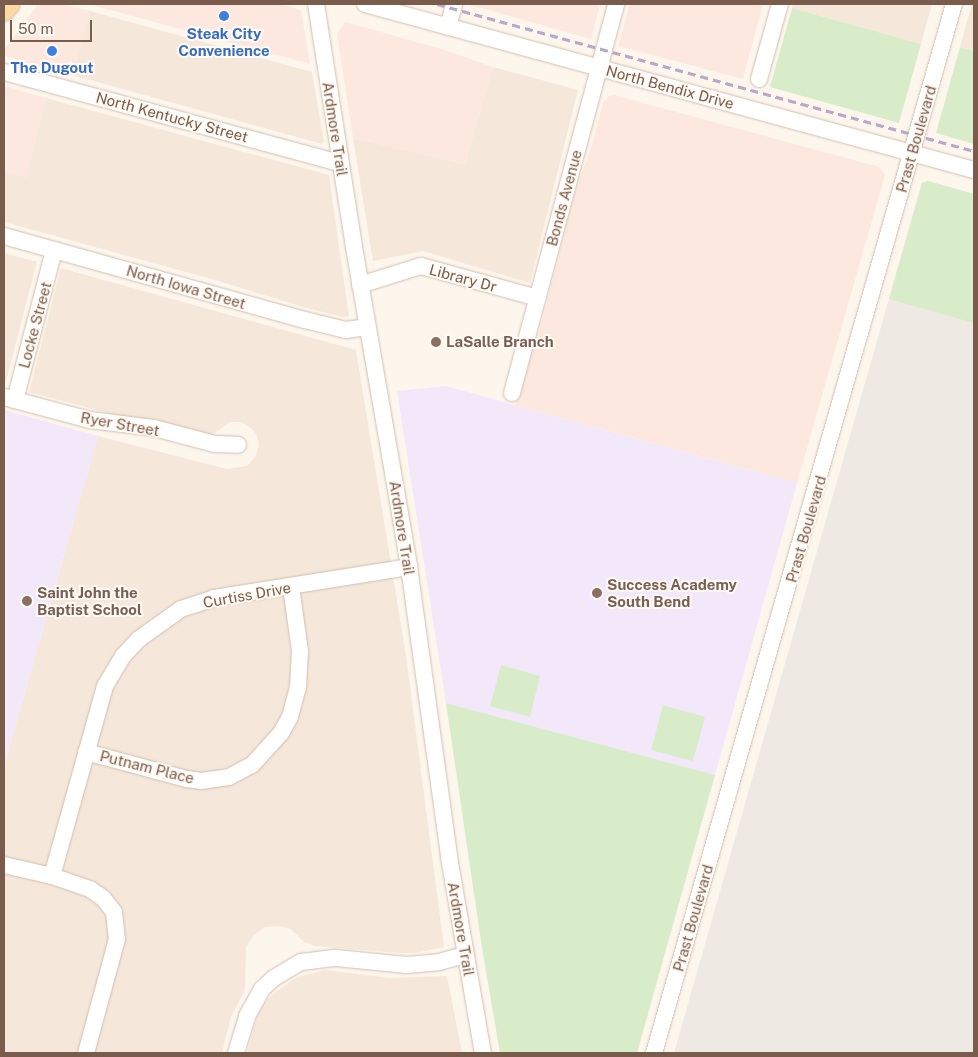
<!DOCTYPE html>
<html>
<head>
<meta charset="utf-8">
<style>
  body { margin:0 }
  #map { position:relative; width:978px; height:1057px; overflow:hidden; background:#fdf6ec; font-family:"Public Sans",sans-serif }
  div>[style] { position:absolute }
  [style*='--x'] { left:calc(var(--x)*1px); top:calc(var(--y)*1px); width:calc(var(--w)*1px); rotate:calc(var(--a)*1deg) }
  .residential>* { inset:0; background:#f5e8da }
  .commercial>* { inset:0; background:#fde8e0 }
  .industrial>* { inset:0; background:#efe9e4 }
  .education>* { inset:0; background:#f3e8fa }
  .green>* { inset:0; background:#d8ecc9 }
  .roads { filter:drop-shadow(0 0 1px #d1beb0) drop-shadow(0 0 1px #d1beb0) }
  .minor>* { height:16px; margin:-8px; padding:0 8px; transform-origin:8px; border-radius:8px; background:#fff }
  .major>* { height:20px; margin:-10px; padding:0 10px; transform-origin:10px; border-radius:10px; background:#fbd9a5 }
  .rail>* { height:3px; margin-top:-1.5px; transform-origin:0; background:repeating-linear-gradient(90deg,#b9a8c9 0 8px,transparent 0 13px) }
  .dots>* { width:14px; height:14px; translate:-50% -50%; box-sizing:border-box; border:2px solid #fffaf3; border-radius:50% }
  span { translate:-50% -50%; white-space:nowrap; text-align:center; line-height:1.15; -webkit-text-stroke:4px #fffaf3; paint-order:stroke }
  .shop-label { font-size:15px; color:#366cbe; font-weight:700 }
  .street-label { font-size:15px; color:#7a5c4d }
  .education-label { font-size:15px; color:#785e54; font-weight:700 }
  .left { translate:0 -50%; text-align:left }
  .frame { position:absolute; inset:0; border:5px solid #7a5c4d; pointer-events:none }
  .scale { position:absolute; left:10px; top:20px; width:82px; height:22px; box-sizing:border-box; border:2px solid #7a5c4d; border-top:0; padding-left:6px; font-size:15px; line-height:18px; white-space:nowrap; color:#7a5c4d; -webkit-text-stroke:4px #fffaf3; paint-order:stroke }
</style>
</head>
<body>
<div id="map">
  <div class="residential">
    <div style="clip-path:polygon(793px 4px,932px 4px,921px 44px,792px 8px)"></div>
    <div style="clip-path:polygon(972px 4px,974px 4px,974px 51px,960px 47px)"></div>
    <div style="clip-path:polygon(90px 11px,312px 72px,324px 142px,322px 144px,72px 75px)"></div>
    <div style="clip-path:polygon(493px 67px,578px 90px,530px 283px,423px 251px,373px 261px,353px 138px,465px 164px)"></div>
    <div style="clip-path:polygon(46px 98px,329px 175px,349px 316px,343px 317px,306px 308px,215px 280px,4px 222px,4px 171px,26px 177px)"></div>
    <div style="clip-path:polygon(4px 253px,37px 262px,5px 385px,4px 385px)"></div>
    <div style="clip-path:polygon(61px 268px,356px 350px,406px 656px,444px 947px,415px 953px,399px 953px,314px 946px,303px 941px,291px 929px,280px 926px,265px 927px,253px 936px,246px 947px,245px 990px,231px 1017px,222px 1053px,4px 1053px,4px 766px,98px 436px,227px 469px,247px 466px,255px 457px,259px 446px,257px 435px,251px 428px,241px 422px,230px 422px,213px 434px,205px 435px,123px 417px,29px 392px)"></div>
    <div style="clip-path:polygon(325px 970px,391px 978px,447px 976px,462px 1053px,247px 1053px,257px 1017px,263px 1005px,273px 994px,297px 977px)"></div>
  </div>
  <div class="commercial">
    <div style="clip-path:polygon(38px 4px,62px 4px,90px 11px,72px 75px,4px 56px,4px 50px)"></div>
    <div style="clip-path:polygon(88px 4px,280px 4px,301px 10px,310px 64px)"></div>
    <div style="clip-path:polygon(467px 4px,600px 4px,591px 39px)"></div>
    <div style="clip-path:polygon(630px 4px,763px 4px,743px 79px,618px 46px)"></div>
    <div style="clip-path:polygon(345px 22px,445px 50px,493px 67px,465px 164px,353px 138px,337px 34px)"></div>
    <div style="clip-path:polygon(4px 86px,46px 98px,26px 177px,4px 171px)"></div>
    <div style="clip-path:polygon(614px 95px,879px 167px,885px 175px,797px 483px,515px 405px,535px 337px,538px 337px,575px 192px,591px 148px,603px 103px,609px 96px)"></div>
  </div>
  <div class="industrial">
    <div style="clip-path:polygon(928px 181px,974px 194px,974px 1053px,674px 1053px,922px 183px)"></div>
  </div>
  <div class="education">
    <div style="clip-path:polygon(446px 386px,797px 483px,715px 775px,446px 703px,397px 391px)"></div>
    <div style="clip-path:polygon(4px 410px,98px 436px,4px 766px)"></div>
  </div>
  <div class="green">
    <div style="clip-path:polygon(792px 8px,921px 44px,899px 123px,770px 87px)"></div>
    <div style="clip-path:polygon(960px 47px,974px 51px,974px 144px,936px 133px)"></div>
    <div style="clip-path:polygon(928px 181px,974px 194px,974px 323px,889px 299px,922px 183px)"></div>
    <div style="clip-path:polygon(501px 665px,540px 676px,530px 717px,490px 706px)"></div>
    <div style="clip-path:polygon(446px 703px,715px 775px,637px 1053px,500px 1053px,482px 948px)"></div>
    <div style="clip-path:polygon(663px 705px,705px 717px,693px 761px,651px 750px)"></div>
  </div>
  <div class="roads">
    <div class="minor">
      <div style="--x:316;--y:4;--w:246;--a:81.1"></div>
      <div style="--x:354;--y:247;--w:325;--a:80.2"></div>
      <div style="--x:409;--y:567;--w:293;--a:82.1"></div>
      <div style="--x:449;--y:857;--w:199;--a:80.2"></div>
      <div style="--x:365;--y:4;--w:631;--a:15.25"></div>
      <div style="--x:448;--y:27;--w:24;--a:-75"></div>
      <div style="--x:4;--y:72;--w:348;--a:15.2"></div>
      <div style="--x:759;--y:79;--w:78;--a:-74.4"></div>
      <div style="--x:4;--y:236;--w:313;--a:15.6"></div>
      <div style="--x:305;--y:320;--w:42;--a:13.7"></div>
      <div style="--x:346;--y:330;--w:22;--a:-8"></div>
      <div style="--x:360;--y:285;--w:64;--a:-17.3"></div>
      <div style="--x:421;--y:266;--w:121;--a:15.3"></div>
      <div style="--x:512;--y:393;--w:403;--a:-75"></div>
      <div style="--x:4;--y:397;--w:89;--a:15"></div>
      <div style="--x:90;--y:420;--w:64;--a:7.1"></div>
      <div style="--x:154;--y:428;--w:63;--a:14.7"></div>
      <div style="--x:215;--y:444;--w:23;--a:2"></div>
      <div style="--x:15;--y:400;--w:155;--a:-75.4"></div>
      <div style="--x:86;--y:752;--w:105;--a:15"></div>
      <div style="--x:187;--y:779;--w:14;--a:8"></div>
      <div style="--x:201;--y:781;--w:28;--a:-8"></div>
      <div style="--x:229;--y:777;--w:26;--a:-28"></div>
      <div style="--x:252;--y:765;--w:43;--a:-47.8"></div>
      <div style="--x:281;--y:733;--w:18;--a:-61"></div>
      <div style="--x:290;--y:717;--w:30;--a:-75"></div>
      <div style="--x:298;--y:688;--w:37;--a:-87"></div>
      <div style="--x:300;--y:651;--w:65;--a:-98"></div>
      <div style="--x:4;--y:865;--w:49;--a:12.9"></div>
      <div style="--x:52;--y:876;--w:40;--a:18.9"></div>
      <div style="--x:90;--y:889;--w:16;--a:35"></div>
      <div style="--x:103;--y:898;--w:18;--a:52"></div>
      <div style="--x:114;--y:912;--w:27;--a:84"></div>
      <div style="--x:117;--y:939;--w:118;--a:105.2"></div>
      <div style="--x:52;--y:876;--w:197;--a:-74.4"></div>
      <div style="--x:105;--y:686;--w:35;--a:-59"></div>
      <div style="--x:123;--y:656;--w:23;--a:-47"></div>
      <div style="--x:139;--y:639;--w:52;--a:-35.5"></div>
      <div style="--x:181;--y:609;--w:35;--a:-18"></div>
      <div style="--x:214;--y:598;--w:197;--a:-9"></div>
      <div style="--x:236;--y:1053;--w:39;--a:-73"></div>
      <div style="--x:247;--y:1016;--w:31;--a:-61"></div>
      <div style="--x:262;--y:989;--w:16;--a:-43"></div>
      <div style="--x:274;--y:978;--w:31;--a:-31"></div>
      <div style="--x:301;--y:962;--w:35;--a:-7"></div>
      <div style="--x:336;--y:958;--w:71;--a:5.6"></div>
      <div style="--x:407;--y:965;--w:32;--a:-5"></div>
      <div style="--x:439;--y:962;--w:27;--a:-15"></div>
      <div style="--x:654;--y:1053;--w:1091;--a:-74.04"></div>
    </div>
    <div class="major">
      <div style="--x:4;--y:11;--w:9;--a:-49"></div>
    </div>
  </div>
  <div class="rail">
    <div style="--x:437;--y:4;--w:557;--a:15.31"></div>
  </div>
  <div class="dots">
    <div style="left:224px;top:16px;background:#3f7fe0"></div>
    <div style="left:52px;top:51px;background:#3f7fe0"></div>
    <div style="left:436px;top:342px;background:#8d6e63"></div>
    <div style="left:597px;top:593px;background:#8d6e63"></div>
    <div style="left:27px;top:601px;background:#8d6e63"></div>
  </div>
  <div class="shop-label">
    <span style="left:224px;top:42px">Steak City<br>Convenience</span>
    <span style="left:52px;top:68px">The Dugout</span>
  </div>
  <div class="street-label">
    <span style="left:670px;top:87px;rotate:15deg">North Bendix Drive</span>
    <span style="left:172px;top:117px;rotate:15deg">North Kentucky Street</span>
    <span style="left:335px;top:129px;rotate:81deg">Ardmore Trail</span>
    <span style="left:916px;top:139px;rotate:-74deg">Prast Boulevard</span>
    <span style="left:564px;top:198px;rotate:-75deg">Bonds Avenue</span>
    <span style="left:463px;top:278px;rotate:15deg">Library Dr</span>
    <span style="left:186px;top:287px;rotate:16deg">North Iowa Street</span>
    <span style="left:35px;top:325px;rotate:-75deg">Locke Street</span>
    <span style="left:120px;top:424px;rotate:10deg">Ryer Street</span>
    <span style="left:402px;top:528px;rotate:81deg">Ardmore Trail</span>
    <span style="left:806px;top:529px;rotate:-74deg">Prast Boulevard</span>
    <span style="left:247px;top:595px;rotate:-10deg">Curtiss Drive</span>
    <span style="left:147px;top:767px;rotate:14deg">Putnam Place</span>
    <span style="left:693px;top:918px;rotate:-74deg">Prast Boulevard</span>
    <span style="left:461px;top:929px;rotate:80deg">Ardmore Trail</span>
  </div>
  <div class="education-label">
    <span class="left" style="left:446px;top:342px">LaSalle Branch</span>
    <span class="left" style="left:607px;top:593px">Success Academy<br>South Bend</span>
    <span class="left" style="left:37px;top:601px">Saint John the<br>Baptist School</span>
  </div>
  <div class="frame"></div>
  <div class="scale">50 m</div>
</div>
</body>
</html>
